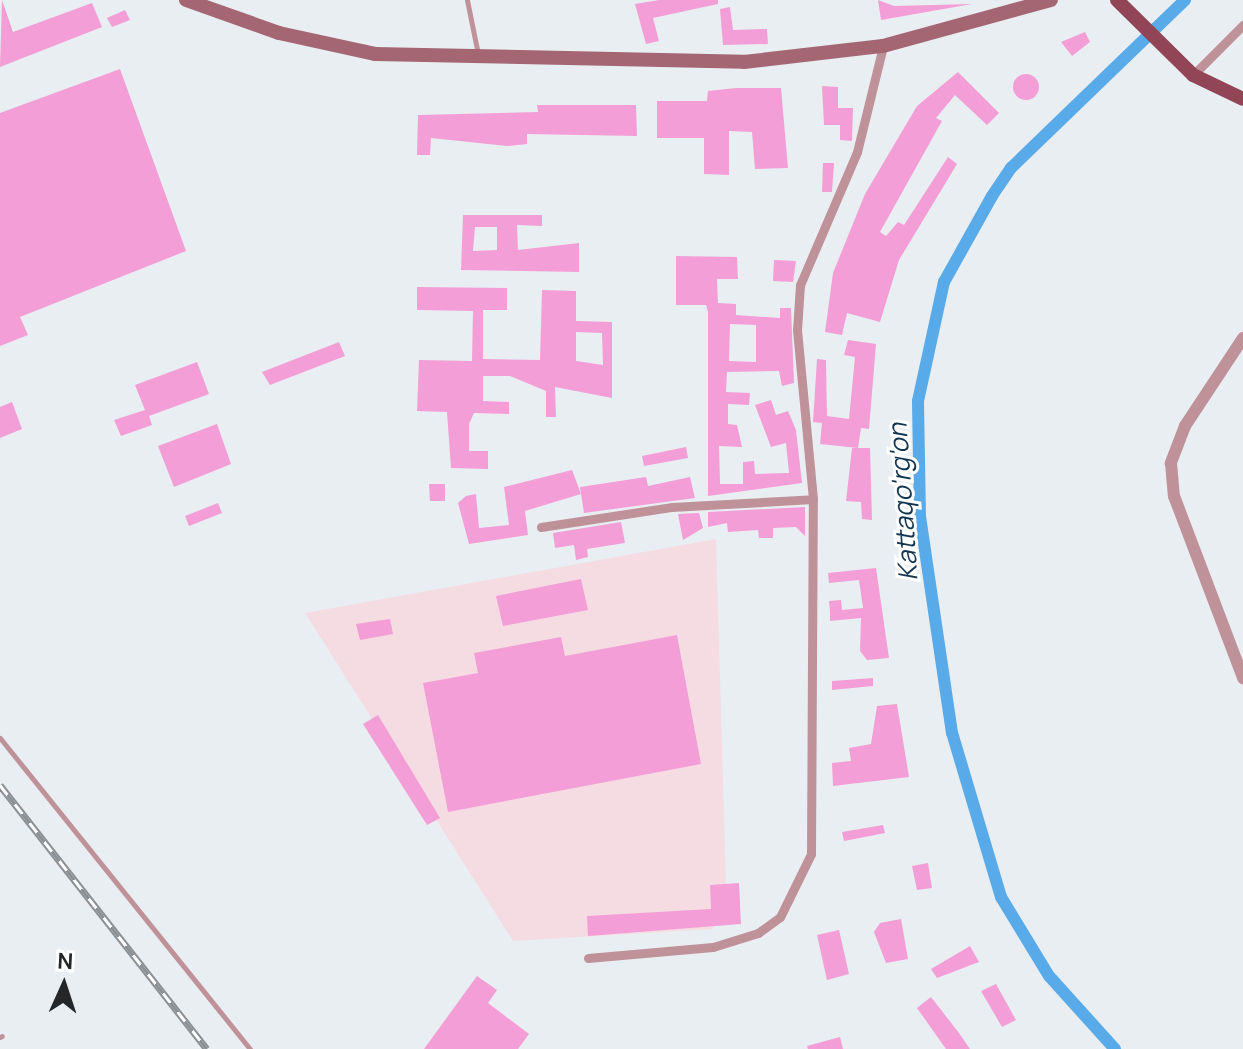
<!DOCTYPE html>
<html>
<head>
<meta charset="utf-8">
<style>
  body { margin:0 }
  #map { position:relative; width:1243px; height:1049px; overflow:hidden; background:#e9eef3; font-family:Manrope,sans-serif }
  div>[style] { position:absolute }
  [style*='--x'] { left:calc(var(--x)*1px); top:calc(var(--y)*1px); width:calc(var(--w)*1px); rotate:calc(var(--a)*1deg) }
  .industrial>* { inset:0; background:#f5dce3 }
  .canal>* { height:12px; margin:-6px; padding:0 6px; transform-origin:6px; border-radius:6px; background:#58aae9 }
  .building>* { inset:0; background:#f39ed6 }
  .round { border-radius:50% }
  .service>* { height:5px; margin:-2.5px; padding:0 2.5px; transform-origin:2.5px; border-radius:2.5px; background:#bf929a }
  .minor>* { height:9px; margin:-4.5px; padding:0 4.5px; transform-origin:4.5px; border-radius:4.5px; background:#bf929a }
  .tertiary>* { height:12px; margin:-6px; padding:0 6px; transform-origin:6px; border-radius:6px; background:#bf929a }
  .secondary>* { height:14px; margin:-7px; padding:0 7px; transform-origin:7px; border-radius:7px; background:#a56673 }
  .primary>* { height:14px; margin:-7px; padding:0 7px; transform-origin:7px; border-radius:7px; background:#914557 }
  .rail>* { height:7px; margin-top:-3.5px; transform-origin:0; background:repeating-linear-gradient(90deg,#fff 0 12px,#8c8f93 0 24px); box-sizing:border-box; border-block:2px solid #8c8f93 }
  span { translate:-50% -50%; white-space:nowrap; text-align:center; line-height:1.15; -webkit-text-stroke:6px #fff; paint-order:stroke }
  .water-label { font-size:26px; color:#133650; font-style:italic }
  .north { position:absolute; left:24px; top:945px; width:80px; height:80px; -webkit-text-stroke:6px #fff; paint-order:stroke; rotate:3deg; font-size:22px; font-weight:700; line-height:32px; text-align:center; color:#252628 }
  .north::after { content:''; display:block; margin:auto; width:28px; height:36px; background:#252628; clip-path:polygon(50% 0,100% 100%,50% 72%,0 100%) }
</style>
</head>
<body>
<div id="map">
  <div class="industrial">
    <div style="clip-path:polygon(716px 539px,726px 884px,713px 929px,513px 941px,305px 613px)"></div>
  </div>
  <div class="canal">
    <div style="--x:1115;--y:1049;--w:98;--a:-132.1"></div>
    <div style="--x:1049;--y:976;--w:92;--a:-121.3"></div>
    <div style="--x:1001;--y:897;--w:171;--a:-106.6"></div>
    <div style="--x:952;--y:733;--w:218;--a:-98.4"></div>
    <div style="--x:920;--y:517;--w:116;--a:-91"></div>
    <div style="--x:918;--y:401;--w:122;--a:-77.7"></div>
    <div style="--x:944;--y:282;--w:98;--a:-60.8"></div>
    <div style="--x:992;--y:196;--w:34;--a:-56"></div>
    <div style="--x:1011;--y:168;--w:242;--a:-44"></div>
  </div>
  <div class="building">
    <div style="clip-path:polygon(2px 0,13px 32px,92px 3px,102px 27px,0 67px)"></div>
    <div style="clip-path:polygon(659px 0,718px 0,718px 4px,653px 18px,659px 41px,646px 44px,635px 4px)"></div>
    <div style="clip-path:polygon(878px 0,894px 6px,972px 4px,881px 20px)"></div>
    <div style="clip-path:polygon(730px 7px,733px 30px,767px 29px,768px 44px,723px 45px,720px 9px)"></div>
    <div style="clip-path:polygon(125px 10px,130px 20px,112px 27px,107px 18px)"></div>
    <div style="clip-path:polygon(1085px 32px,1090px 42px,1072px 56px,1061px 42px)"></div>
    <div style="clip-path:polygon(120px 69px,186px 251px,20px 317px,28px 335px,0 346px,0 113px)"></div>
    <div style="clip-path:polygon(958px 72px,999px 113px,987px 125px,955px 95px,936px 118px,942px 121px,880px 232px,886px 236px,898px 222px,904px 225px,948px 157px,957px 164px,899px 260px,880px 322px,847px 313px,842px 335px,825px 332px,833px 273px,865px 194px,917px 106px)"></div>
    <div class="round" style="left:1013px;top:74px;width:26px;height:26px"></div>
    <div style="clip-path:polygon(822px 86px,838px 87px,838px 108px,853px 108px,852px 141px,840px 140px,840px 125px,824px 125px)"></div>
    <div style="clip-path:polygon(736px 88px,781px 88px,788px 168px,755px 169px,752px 132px,729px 131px,729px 175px,704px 174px,704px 138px,657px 138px,657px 101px,707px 101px,708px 91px)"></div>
    <div style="clip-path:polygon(537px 105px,636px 105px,637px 136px,527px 134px,527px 144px,507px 146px,431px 138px,430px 155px,417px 155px,418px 115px,538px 112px)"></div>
    <div style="clip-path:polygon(823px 163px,834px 163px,832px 192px,822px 192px)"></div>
    <div style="clip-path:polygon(evenodd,463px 215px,542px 215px,542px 226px,517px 225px,518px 250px,579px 243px,579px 272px,461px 270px,463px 215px,475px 227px,497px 227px,497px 250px,473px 251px,475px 227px)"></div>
    <div style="clip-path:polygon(evenodd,676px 256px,737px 257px,738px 279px,717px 279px,718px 303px,736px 304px,736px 315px,780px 318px,780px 308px,791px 308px,794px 383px,782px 386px,779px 371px,727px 372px,726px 392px,750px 393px,749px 405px,728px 404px,728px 424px,737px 425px,742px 447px,719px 446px,720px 484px,743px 484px,743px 462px,754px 461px,755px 474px,789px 473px,786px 443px,771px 447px,755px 405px,771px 400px,776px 415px,788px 411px,796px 430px,802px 483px,708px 496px,708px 312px,706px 305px,676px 305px,676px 256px,730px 324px,756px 325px,756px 362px,729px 361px,730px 324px)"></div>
    <div style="clip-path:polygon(774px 260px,796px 261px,793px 282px,773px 281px)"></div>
    <div style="clip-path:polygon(evenodd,417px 287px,507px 288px,507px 310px,483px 310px,483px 359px,540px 360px,542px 290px,576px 291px,576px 321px,612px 322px,612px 398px,555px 387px,556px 417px,546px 417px,546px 391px,510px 376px,483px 376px,483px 401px,509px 402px,509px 414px,474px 413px,469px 424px,469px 451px,488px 451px,488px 469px,451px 468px,447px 412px,417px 411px,419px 360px,472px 361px,473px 311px,417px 310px,417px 287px,576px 332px,602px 333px,603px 365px,576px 361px,576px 332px)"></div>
    <div style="clip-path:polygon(848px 340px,876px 344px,869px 429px,861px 428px,858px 448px,820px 444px,822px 423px,813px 422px,817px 359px,826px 360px,827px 416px,849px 419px,855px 357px,844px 355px)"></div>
    <div style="clip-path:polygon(339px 342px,345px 356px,270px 385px,262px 372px)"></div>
    <div style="clip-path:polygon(197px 362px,209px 394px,149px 416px,152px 425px,121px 436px,114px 420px,145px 410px,135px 385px)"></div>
    <div style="clip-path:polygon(12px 402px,22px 429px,0 438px,0 407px)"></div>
    <div style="clip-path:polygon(217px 424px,231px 464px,174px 487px,158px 446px)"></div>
    <div style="clip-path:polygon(686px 447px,688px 458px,644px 466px,642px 456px)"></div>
    <div style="clip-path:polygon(852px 448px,870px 448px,872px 520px,862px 519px,861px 502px,846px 501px)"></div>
    <div style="clip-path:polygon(572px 470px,581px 494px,525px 511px,528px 535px,469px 544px,458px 503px,466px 496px,476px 494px,479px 528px,509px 525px,504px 487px)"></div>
    <div style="clip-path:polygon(646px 477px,648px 486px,690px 477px,695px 498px,584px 513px,580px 487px)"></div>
    <div style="clip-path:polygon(429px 484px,445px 484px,445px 501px,430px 501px)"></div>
    <div style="clip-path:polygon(218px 503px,222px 513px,189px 526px,185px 516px)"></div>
    <div style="clip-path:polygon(805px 507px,805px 536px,796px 527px,773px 528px,773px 538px,759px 538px,758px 530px,728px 532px,727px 523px,708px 527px,708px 512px)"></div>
    <div style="clip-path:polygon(699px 513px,703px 528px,683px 540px,678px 514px)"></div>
    <div style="clip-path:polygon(621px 522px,625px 543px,587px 549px,588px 557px,576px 560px,574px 545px,555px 548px,553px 533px)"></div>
    <div style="clip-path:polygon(876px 568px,889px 658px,867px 660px,860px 651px,861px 618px,830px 621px,830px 611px,829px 601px,841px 600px,842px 610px,863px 608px,859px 580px,829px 583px,828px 573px)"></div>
    <div style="clip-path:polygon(581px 579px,588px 610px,503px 626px,496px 596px)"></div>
    <div style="clip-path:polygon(390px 619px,393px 634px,360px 640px,356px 624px)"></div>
    <div style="clip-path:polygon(677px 635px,701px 764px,448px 812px,423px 683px,478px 673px,474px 653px,561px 637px,565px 656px)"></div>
    <div style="clip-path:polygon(873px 678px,873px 686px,832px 690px,832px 681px)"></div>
    <div style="clip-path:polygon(897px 704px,909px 777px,833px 786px,832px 763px,851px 761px,849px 748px,871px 744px,877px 706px)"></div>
    <div style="clip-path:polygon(378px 715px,440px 818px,427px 825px,363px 724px)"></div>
    <div style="clip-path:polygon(883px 825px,885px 833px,844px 841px,842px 832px)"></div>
    <div style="clip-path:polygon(928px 863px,932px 888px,917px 890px,912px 866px)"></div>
    <div style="clip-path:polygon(739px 883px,741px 924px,588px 936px,587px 916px,711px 909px,710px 885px)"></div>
    <div style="clip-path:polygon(901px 919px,908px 959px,886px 963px,874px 932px,880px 923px)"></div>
    <div style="clip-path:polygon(839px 930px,849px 974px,827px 980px,817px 935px)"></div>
    <div style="clip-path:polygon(970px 946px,979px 962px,937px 978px,931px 969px)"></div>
    <div style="clip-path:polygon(477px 976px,497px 990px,488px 1003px,529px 1034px,518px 1049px,424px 1049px)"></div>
    <div style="clip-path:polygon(996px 984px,1016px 1020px,1002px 1027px,981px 991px)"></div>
    <div style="clip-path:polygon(931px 997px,959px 1033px,970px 1049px,946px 1049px,917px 1008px)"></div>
    <div style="clip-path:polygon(840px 1037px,843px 1049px,808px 1049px,807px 1046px)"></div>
  </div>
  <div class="service">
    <div style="--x:467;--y:0;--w:55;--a:78.5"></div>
    <div style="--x:0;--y:738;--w:399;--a:51.2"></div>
    <div style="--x:0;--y:1037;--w:2;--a:-27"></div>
  </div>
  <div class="minor">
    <div style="--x:1193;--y:75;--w:71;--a:-45"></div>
    <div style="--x:541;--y:527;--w:133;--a:-8.7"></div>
    <div style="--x:672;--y:507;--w:141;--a:-3.2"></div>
    <div style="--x:588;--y:958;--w:125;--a:-5"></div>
    <div style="--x:713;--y:947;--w:47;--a:-17.3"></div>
    <div style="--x:758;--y:933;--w:27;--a:-36"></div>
    <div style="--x:780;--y:917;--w:70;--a:-63.8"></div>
    <div style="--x:811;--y:854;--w:355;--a:-89.7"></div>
    <div style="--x:813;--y:499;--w:170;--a:-95.4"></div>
    <div style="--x:797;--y:330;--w:45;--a:-86.2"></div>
    <div style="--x:800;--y:285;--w:145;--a:-66.8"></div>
    <div style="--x:857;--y:152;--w:109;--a:-76.2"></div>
  </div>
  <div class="tertiary">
    <div style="--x:1243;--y:338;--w:105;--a:123.4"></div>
    <div style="--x:1185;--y:426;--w:40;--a:111"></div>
    <div style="--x:1171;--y:463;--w:33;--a:85"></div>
    <div style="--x:1174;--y:496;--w:195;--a:69.2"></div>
  </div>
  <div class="secondary">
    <div style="--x:186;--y:0;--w:99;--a:19.5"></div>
    <div style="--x:279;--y:33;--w:98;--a:12.3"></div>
    <div style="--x:375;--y:54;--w:369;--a:1.2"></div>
    <div style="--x:744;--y:62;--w:140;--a:-6.6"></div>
    <div style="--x:883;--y:46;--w:174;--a:-15.3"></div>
  </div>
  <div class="primary">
    <div style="--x:1117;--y:0;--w:107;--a:44.6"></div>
    <div style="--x:1193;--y:75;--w:55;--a:25.6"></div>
  </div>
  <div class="rail">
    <div style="--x:0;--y:785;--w:335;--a:51.9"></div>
  </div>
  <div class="water-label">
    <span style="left:903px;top:502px;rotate:-94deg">Kattaqo'rg'on</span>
  </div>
  <div class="north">N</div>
</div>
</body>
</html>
